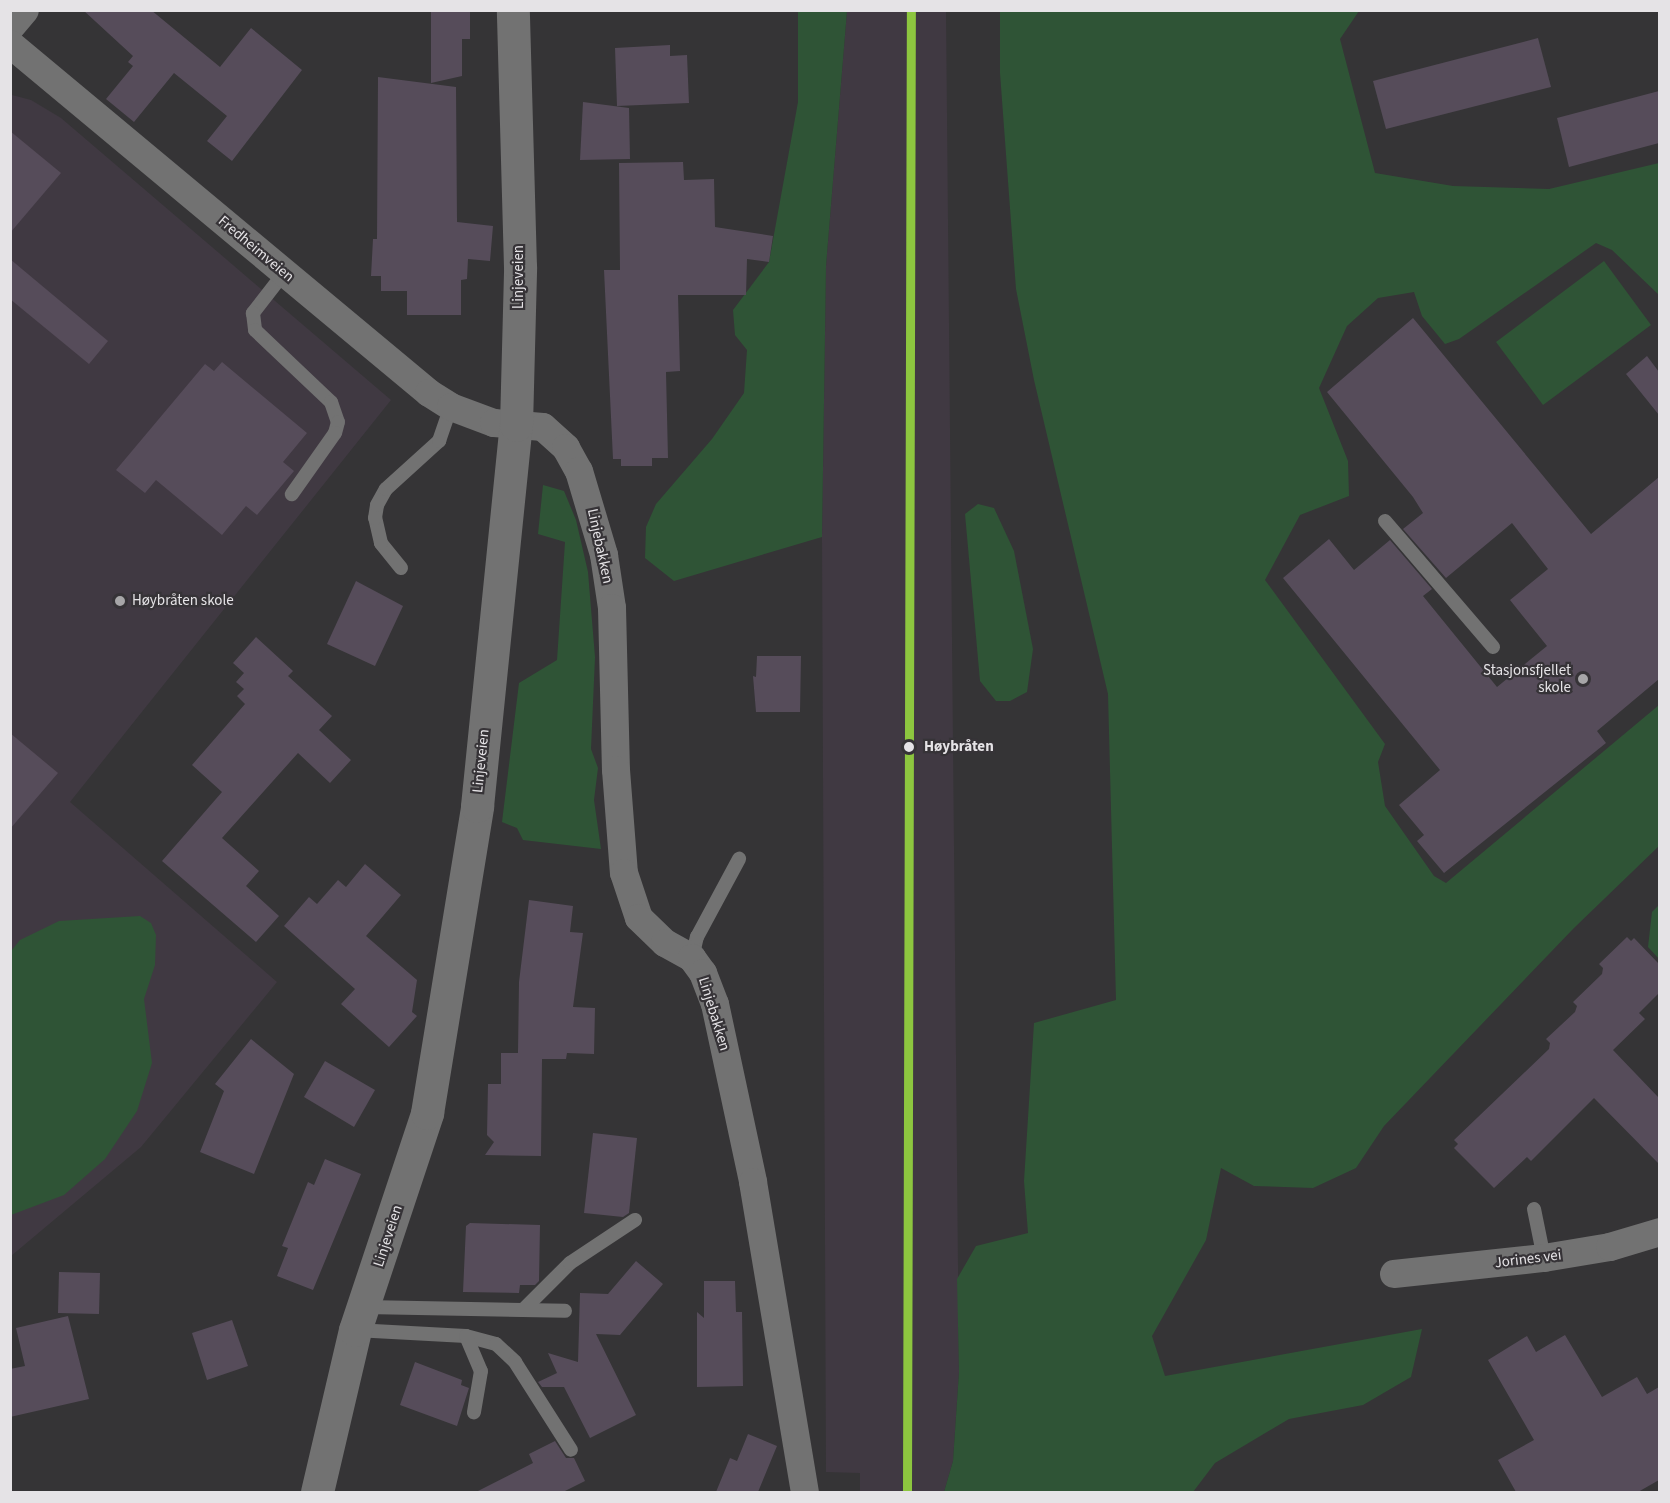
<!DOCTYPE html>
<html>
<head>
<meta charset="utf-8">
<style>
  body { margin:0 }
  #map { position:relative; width:1670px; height:1503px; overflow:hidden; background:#353436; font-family:"Source Sans 3",sans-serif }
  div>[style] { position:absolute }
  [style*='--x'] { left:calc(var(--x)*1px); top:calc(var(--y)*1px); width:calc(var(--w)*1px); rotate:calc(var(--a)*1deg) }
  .built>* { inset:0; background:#403942 }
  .green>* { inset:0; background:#2f5436 }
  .building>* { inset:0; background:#564c5a }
  .service>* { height:14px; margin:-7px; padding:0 7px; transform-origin:7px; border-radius:7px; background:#727272 }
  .minor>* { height:28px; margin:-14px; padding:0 14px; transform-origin:14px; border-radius:14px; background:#727272 }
  .tertiary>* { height:33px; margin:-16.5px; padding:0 16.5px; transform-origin:16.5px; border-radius:16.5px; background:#727272 }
  .rail-1>* { height:9px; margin:-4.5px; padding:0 4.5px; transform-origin:4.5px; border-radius:4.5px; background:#8dc63f }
  .dots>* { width:16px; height:16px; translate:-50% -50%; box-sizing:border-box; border:3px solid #363337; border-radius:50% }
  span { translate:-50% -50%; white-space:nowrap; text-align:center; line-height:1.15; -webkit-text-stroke:4.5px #363337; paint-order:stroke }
  .street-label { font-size:15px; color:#e5e3e6 }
  .poi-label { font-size:15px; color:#e5e3e6 }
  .left { translate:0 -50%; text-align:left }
  .right { translate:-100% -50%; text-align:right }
  .stop-label { font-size:15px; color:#e5e3e6; font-weight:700 }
  .frame { position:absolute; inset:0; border:12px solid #e5e3e6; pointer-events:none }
</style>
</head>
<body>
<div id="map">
  <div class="built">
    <div style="clip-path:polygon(847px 11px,946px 11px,959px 1372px,953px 1461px,944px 1492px,860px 1492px,860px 1473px,826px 1472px,822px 537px,826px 266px)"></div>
    <div style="clip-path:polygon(12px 95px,31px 100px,61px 118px,391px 400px,70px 802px,277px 982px,141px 1147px,11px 1256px)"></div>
  </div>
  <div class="green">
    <div style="clip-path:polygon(798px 11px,847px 11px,826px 266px,822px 537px,674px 581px,645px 558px,646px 527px,656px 504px,712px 439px,744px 393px,747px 350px,735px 335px,733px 310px,769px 262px,798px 102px)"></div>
    <div style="clip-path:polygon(1000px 11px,1359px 11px,1340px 39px,1375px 173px,1453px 186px,1549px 189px,1659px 163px,1659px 295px,1612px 250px,1596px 243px,1459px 339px,1445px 344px,1422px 316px,1414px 292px,1378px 298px,1347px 326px,1319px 388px,1348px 461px,1349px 496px,1300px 515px,1265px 580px,1385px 744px,1378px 762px,1385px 806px,1434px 876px,1446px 883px,1659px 705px,1659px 846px,1574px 928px,1384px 1126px,1356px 1168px,1313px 1188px,1254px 1186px,1221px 1168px,1206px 1240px,1152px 1336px,1165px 1376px,1422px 1329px,1411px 1377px,1363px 1405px,1289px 1419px,1215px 1463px,1193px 1492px,944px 1492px,953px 1461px,959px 1372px,957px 1279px,976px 1246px,1028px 1233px,1024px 1181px,1034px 1023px,1116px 1000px,1108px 694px,1034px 380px,1016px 289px,1000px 73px)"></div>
    <div style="clip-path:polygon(1604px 261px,1651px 325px,1543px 405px,1496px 342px)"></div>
    <div style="clip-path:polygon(543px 485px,564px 491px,576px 520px,588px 572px,595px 657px,591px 749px,598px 768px,594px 800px,601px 849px,523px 840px,517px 828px,502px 822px,519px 683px,557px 660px,565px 542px,538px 534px)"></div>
    <div style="clip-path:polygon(978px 504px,994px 508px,1014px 551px,1033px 649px,1027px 692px,1010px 701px,996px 701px,980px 681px,965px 514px)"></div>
    <div style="clip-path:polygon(1659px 905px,1659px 959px,1648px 947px,1652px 912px)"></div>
    <div style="clip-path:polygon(140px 916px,151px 923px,156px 935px,155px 965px,144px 999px,152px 1063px,137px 1111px,105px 1159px,64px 1195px,11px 1215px,11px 951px,20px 940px,59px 921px)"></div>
  </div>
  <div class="building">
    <div style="clip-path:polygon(83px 10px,151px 10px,220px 67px,251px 28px,302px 70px,232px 161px,207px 141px,227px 116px,174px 73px,134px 122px,106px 99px,133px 66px,128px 62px,133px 56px)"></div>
    <div style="clip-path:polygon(431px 10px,470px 10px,470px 39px,462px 39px,462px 76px,431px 83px)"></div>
    <div style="clip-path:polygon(1538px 38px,1551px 87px,1386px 129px,1373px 81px)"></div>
    <div style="clip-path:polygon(670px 45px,670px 56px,687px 55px,689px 103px,617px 106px,615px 48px)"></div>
    <div style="clip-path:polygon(378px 77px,456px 87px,457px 222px,493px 226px,490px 261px,468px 259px,467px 279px,461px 280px,461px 315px,407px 315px,407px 291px,381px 291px,381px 276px,371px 276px,373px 239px,377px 239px)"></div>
    <div style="clip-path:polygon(1659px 91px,1659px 143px,1569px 167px,1557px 118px)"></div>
    <div style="clip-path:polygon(583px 102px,629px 108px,630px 159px,580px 160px)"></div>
    <div style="clip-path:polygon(10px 131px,61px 173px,10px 233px)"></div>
    <div style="clip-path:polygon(683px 162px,684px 180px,714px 179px,715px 227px,773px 236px,769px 262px,747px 259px,746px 295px,678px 295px,680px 371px,666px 372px,668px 458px,652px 458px,652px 466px,621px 466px,621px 459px,613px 459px,604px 270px,620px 270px,619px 163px)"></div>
    <div style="clip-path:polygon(10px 259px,108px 341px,89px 364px,10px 299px)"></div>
    <div style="clip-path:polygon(1413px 318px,1591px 534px,1659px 477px,1659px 679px,1597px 731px,1606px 743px,1444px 873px,1417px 841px,1424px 835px,1399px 805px,1440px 770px,1283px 578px,1329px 539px,1354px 570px,1390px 540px,1432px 589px,1423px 596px,1497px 687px,1547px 646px,1510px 600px,1548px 569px,1512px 523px,1446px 578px,1403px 529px,1423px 513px,1413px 497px,1327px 392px)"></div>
    <div style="clip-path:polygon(1647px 356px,1659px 372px,1659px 415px,1626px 374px)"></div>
    <div style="clip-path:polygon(222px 362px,307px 433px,283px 462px,294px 471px,257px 515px,246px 506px,222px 535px,156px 480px,145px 493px,116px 470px,205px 364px,214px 371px)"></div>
    <div style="clip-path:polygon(356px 581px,403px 606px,375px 666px,327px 644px)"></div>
    <div style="clip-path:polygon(256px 637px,293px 671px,288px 676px,332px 716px,319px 730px,351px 760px,330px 783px,298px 753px,222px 838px,259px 871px,246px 886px,279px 916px,256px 942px,162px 861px,222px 792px,192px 765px,245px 704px,237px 696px,244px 689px,236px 682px,244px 673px,233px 663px)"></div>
    <div style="clip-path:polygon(757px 656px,801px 656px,800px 712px,756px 712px,753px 676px,756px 677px)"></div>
    <div style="clip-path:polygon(10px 733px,58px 773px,10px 829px)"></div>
    <div style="clip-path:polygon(365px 864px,401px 895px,366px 936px,417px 980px,412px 1012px,417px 1016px,389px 1047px,341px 1004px,355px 989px,284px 926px,309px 897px,317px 904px,338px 880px,346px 887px)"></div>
    <div style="clip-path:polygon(529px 900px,573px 906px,570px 932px,583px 933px,573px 1007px,595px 1008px,594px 1054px,567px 1053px,566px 1059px,542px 1059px,541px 1156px,485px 1155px,494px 1142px,487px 1135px,488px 1084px,501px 1084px,501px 1053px,518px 1053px,519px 982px)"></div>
    <div style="clip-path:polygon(1627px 937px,1631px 941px,1634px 938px,1659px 964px,1659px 993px,1639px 1013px,1645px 1019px,1613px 1050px,1659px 1098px,1659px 1164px,1594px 1098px,1531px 1161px,1527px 1157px,1494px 1188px,1454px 1148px,1458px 1144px,1454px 1140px,1549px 1049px,1550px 1043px,1546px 1039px,1575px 1012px,1577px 1006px,1573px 1002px,1602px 974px,1603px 968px,1599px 964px)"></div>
    <div style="clip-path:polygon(251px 1039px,294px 1074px,254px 1174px,200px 1152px,224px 1091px,215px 1084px)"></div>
    <div style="clip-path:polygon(325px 1061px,375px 1090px,354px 1127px,304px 1097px)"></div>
    <div style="clip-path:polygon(593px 1133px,637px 1138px,629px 1213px,623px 1217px,584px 1213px)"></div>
    <div style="clip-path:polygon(325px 1159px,361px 1174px,313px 1290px,277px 1276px,288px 1248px,282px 1246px,308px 1182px,314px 1185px)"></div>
    <div style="clip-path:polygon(470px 1223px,540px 1225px,539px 1281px,535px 1285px,520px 1285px,519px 1293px,463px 1292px,466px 1226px)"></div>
    <div style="clip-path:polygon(636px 1261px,663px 1284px,620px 1335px,596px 1334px,636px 1415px,590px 1438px,564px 1387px,542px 1387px,538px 1382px,557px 1373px,548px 1353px,578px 1362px,580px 1293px,608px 1294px)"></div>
    <div style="clip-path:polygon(59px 1272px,100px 1273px,99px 1314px,58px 1313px)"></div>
    <div style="clip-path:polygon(704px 1281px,735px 1281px,736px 1312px,742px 1312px,743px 1386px,697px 1387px,697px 1312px,704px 1318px)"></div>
    <div style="clip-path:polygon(68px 1316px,89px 1399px,10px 1417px,10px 1369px,25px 1366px,16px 1328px)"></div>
    <div style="clip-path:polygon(232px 1320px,248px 1366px,207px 1380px,192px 1333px)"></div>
    <div style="clip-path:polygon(1565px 1335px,1602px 1397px,1637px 1377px,1647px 1394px,1659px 1387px,1659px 1480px,1638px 1492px,1516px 1492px,1498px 1460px,1534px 1440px,1488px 1360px,1527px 1336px,1536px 1352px)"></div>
    <div style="clip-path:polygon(415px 1362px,462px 1380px,461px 1385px,469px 1388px,457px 1426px,400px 1405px)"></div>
    <div style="clip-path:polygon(748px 1434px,777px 1446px,758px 1492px,716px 1492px,730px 1458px,737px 1461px)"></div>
    <div style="clip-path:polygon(555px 1441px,566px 1458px,574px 1458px,585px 1481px,563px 1492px,476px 1492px,533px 1463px,529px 1454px)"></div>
  </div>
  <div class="service">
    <div style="--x:284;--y:273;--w:51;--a:127.8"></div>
    <div style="--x:253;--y:313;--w:17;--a:83"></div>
    <div style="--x:255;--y:330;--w:105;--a:43.5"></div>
    <div style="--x:331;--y:402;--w:21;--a:71"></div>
    <div style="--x:338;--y:422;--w:11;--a:105"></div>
    <div style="--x:335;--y:433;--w:75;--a:125.2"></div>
    <div style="--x:1385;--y:521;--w:166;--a:49.4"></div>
    <div style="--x:401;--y:568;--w:32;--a:-129"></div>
    <div style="--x:381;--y:543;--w:26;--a:-103"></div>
    <div style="--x:375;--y:518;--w:13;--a:-81"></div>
    <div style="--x:377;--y:505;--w:18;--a:-61"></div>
    <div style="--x:386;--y:489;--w:72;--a:-42.2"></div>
    <div style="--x:439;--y:441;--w:36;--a:-71"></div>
    <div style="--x:692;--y:958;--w:22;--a:-77"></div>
    <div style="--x:697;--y:937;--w:89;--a:-61.7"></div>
    <div style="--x:1534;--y:1209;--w:50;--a:78.5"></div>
    <div style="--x:365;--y:1307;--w:200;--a:1.1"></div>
    <div style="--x:523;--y:1310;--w:66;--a:-45"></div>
    <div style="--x:570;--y:1263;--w:78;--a:-33.5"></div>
    <div style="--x:355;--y:1330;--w:111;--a:3.1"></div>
    <div style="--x:466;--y:1336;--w:31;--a:15"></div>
    <div style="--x:496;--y:1344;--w:26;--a:43"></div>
    <div style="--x:515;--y:1362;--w:104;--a:57.5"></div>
    <div style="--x:466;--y:1336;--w:38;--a:67"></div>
    <div style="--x:481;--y:1371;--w:42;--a:99.7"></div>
  </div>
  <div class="minor">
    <div style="--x:10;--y:28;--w:23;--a:-50"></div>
    <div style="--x:10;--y:44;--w:545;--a:39.79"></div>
    <div style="--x:429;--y:393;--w:26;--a:32"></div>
    <div style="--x:451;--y:407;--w:46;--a:20.4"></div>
    <div style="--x:494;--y:423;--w:49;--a:4.7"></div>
    <div style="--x:543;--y:427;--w:31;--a:42"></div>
    <div style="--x:566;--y:448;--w:26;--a:61"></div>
    <div style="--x:579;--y:471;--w:88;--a:73.4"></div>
    <div style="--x:604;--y:555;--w:54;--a:81.4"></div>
    <div style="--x:612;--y:608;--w:162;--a:88.6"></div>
    <div style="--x:616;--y:770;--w:103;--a:85.6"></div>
    <div style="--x:624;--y:873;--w:47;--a:71.6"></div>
    <div style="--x:639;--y:918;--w:36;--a:44"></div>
    <div style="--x:665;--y:943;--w:31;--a:29"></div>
    <div style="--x:692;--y:958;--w:19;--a:54"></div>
    <div style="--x:703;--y:973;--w:33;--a:69"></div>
    <div style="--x:715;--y:1004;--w:182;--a:77.9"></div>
    <div style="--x:753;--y:1182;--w:314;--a:80.5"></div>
    <div style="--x:1394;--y:1274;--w:151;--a:-6.1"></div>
    <div style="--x:1544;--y:1258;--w:67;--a:-9.5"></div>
    <div style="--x:1610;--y:1247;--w:52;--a:-16.7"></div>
  </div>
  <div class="tertiary">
    <div style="--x:317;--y:1492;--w:166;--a:-76.8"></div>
    <div style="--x:355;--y:1330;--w:229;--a:-71.6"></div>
    <div style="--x:427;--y:1113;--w:311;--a:-80.7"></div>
    <div style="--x:477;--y:806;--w:383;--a:-84.2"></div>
    <div style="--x:516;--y:425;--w:158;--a:-88.5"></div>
    <div style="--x:520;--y:267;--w:257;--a:-91.6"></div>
  </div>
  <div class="rail-1">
    <div style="--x:907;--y:1492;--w:1482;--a:-89.85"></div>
  </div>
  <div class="dots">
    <div style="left:120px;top:601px;background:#a7a6a8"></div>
    <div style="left:1583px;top:679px;background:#a7a6a8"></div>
    <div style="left:909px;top:747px;background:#e5e3e6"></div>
  </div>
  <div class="street-label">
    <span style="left:256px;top:249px;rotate:40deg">Fredheimveien</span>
    <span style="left:519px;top:277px;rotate:-90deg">Linjeveien</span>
    <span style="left:600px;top:546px;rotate:78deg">Linjebakken</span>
    <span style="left:481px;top:761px;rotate:-84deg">Linjeveien</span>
    <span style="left:714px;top:1014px;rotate:73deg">Linjebakken</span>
    <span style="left:388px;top:1236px;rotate:-72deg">Linjeveien</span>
    <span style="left:1528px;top:1259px;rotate:-7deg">Jorines vei</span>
  </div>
  <div class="poi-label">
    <span class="left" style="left:132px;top:601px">Høybråten skole</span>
    <span class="right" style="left:1571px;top:679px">Stasjonsfjellet<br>skole</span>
  </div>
  <div class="stop-label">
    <span class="left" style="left:924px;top:747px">Høybråten</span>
  </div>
  <div class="frame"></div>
</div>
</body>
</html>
